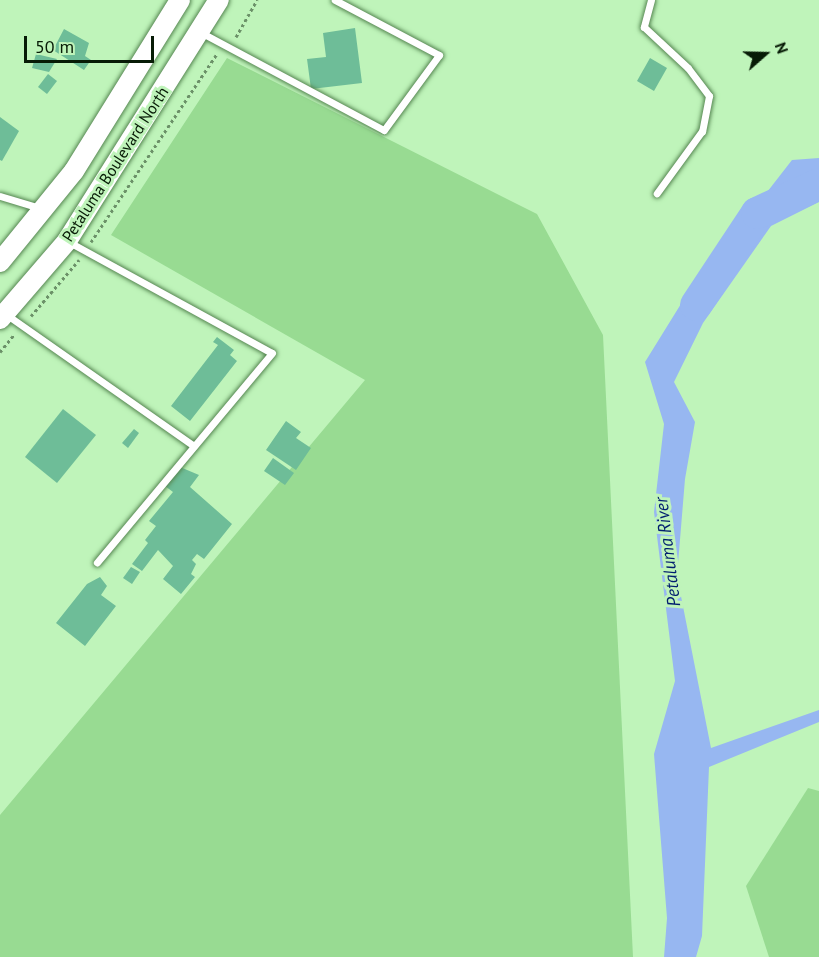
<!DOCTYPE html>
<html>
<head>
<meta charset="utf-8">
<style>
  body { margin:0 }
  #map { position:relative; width:819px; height:957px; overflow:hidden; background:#bff4ba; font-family:"PT Sans",sans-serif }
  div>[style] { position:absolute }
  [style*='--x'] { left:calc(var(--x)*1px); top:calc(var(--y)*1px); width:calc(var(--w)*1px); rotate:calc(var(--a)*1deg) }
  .green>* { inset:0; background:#98db92 }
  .water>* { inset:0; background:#97b7f1 }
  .river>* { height:32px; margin:-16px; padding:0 16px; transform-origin:16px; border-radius:16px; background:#97b7f1 }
  .building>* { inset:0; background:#6ebd98 }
  .path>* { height:3px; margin-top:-1.5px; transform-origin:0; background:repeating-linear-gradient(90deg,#6b9168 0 3px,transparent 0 6px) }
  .roads { filter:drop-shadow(0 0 2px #558651) drop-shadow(0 0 2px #558651) }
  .service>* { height:7px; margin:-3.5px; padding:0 3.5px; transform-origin:3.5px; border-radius:3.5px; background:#fff }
  .secondary>* { height:20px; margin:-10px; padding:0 10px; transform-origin:10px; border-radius:10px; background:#fff }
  span { translate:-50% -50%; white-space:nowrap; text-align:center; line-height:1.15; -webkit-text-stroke:6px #bff4ba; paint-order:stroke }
  .street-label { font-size:16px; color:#071b06 }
  .water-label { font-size:18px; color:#001d6f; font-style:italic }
  .north { position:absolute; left:735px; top:24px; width:60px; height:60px; -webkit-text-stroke:4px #bff4ba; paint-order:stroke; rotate:70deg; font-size:16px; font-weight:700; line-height:24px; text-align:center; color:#071b06 }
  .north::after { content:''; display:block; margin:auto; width:21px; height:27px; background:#071b06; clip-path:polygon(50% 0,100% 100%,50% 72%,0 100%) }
  .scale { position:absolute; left:24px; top:36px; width:130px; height:27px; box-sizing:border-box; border:3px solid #071b06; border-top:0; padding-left:8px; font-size:18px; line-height:21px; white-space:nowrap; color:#071b06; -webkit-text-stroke:4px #bff4ba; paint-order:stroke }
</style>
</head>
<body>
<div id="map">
  <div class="green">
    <div style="clip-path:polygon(227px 58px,537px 214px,603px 335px,633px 957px,0 957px,0 815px,365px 380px,111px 235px)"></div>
    <div style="clip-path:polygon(808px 788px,819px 791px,819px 957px,769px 957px,746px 886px)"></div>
  </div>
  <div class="water">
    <div style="clip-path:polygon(819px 158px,819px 202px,771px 226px,703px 323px,674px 382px,695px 422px,685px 479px,677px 576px,711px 748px,819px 710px,819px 722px,709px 767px,702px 936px,696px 957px,664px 957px,667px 918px,654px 754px,675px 681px,654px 512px,664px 424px,645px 362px,684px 299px,739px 252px,764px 196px,792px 160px)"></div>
  </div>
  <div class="river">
    <div style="--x:696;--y:305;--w:110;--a:-56.5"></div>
    <div style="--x:757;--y:213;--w:68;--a:-25.1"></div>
  </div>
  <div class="building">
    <div style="clip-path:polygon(355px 28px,362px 83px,311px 89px,307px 59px,326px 57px,323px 33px)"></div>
    <div style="clip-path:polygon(64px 29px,89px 43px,85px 56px,91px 60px,84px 70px,53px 50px)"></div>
    <div style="clip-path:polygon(36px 54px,57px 59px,49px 72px,32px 68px)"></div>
    <div style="clip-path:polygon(650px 58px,667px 68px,654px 91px,637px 81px)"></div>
    <div style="clip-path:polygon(48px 74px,57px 81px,47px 94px,38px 87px)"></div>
    <div style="clip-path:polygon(0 117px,19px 131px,2px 161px,0 160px)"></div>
    <div style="clip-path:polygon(217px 337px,234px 350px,230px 355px,237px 361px,190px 421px,171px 406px,218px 345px,213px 342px)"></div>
    <div style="clip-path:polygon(63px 409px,96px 435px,57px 483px,25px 457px)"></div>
    <div style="clip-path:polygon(286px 421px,301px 432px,296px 438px,311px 448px,296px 470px,266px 450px)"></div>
    <div style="clip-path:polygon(134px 429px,139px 433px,128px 448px,122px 443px)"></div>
    <div style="clip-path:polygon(273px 458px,294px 473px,285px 485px,264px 471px)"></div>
    <div style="clip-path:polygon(180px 467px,199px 475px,190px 487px,232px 524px,204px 559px,197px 554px,192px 560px,196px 564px,191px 574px,195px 577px,181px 594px,163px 579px,173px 566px,158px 550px,142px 571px,132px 564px,148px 543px,145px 540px,156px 526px,149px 521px,173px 492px,165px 486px)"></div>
    <div style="clip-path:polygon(131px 567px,140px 572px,132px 584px,123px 578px)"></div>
    <div style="clip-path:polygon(100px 577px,107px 586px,101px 595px,116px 606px,85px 646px,56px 623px,87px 584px)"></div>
  </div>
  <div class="path">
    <div style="--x:236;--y:37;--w:43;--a:-60.4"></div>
    <div style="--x:91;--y:242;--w:226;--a:-56.2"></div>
    <div style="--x:31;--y:316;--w:74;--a:-49.4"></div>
    <div style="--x:0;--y:352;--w:22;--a:-51"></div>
  </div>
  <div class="roads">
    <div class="service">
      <div style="--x:651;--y:0;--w:28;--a:105"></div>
      <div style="--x:644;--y:27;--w:60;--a:43"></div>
      <div style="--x:688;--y:68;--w:35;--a:53"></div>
      <div style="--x:709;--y:96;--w:36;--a:101"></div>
      <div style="--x:702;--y:131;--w:77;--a:126"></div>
      <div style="--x:202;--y:33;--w:206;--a:28.1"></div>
      <div style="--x:384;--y:130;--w:93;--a:-53.7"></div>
      <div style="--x:439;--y:55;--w:118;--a:-152.1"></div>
      <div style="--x:0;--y:196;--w:42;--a:16.7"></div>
      <div style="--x:69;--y:242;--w:231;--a:28.7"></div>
      <div style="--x:272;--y:353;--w:273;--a:129.9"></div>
      <div style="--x:7;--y:315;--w:228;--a:35"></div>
    </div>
    <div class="secondary">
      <div style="--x:0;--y:262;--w:117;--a:-50.9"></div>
      <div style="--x:74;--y:171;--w:201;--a:-58.2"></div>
      <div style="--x:0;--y:319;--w:103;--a:-49.3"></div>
      <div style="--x:67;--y:241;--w:285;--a:-57.8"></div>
    </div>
  </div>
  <div class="street-label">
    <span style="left:115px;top:164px;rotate:-57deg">Petaluma Boulevard North</span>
  </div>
  <div class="water-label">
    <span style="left:668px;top:552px;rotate:-97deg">Petaluma River</span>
  </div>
  <div class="north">N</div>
  <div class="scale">50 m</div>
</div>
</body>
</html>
